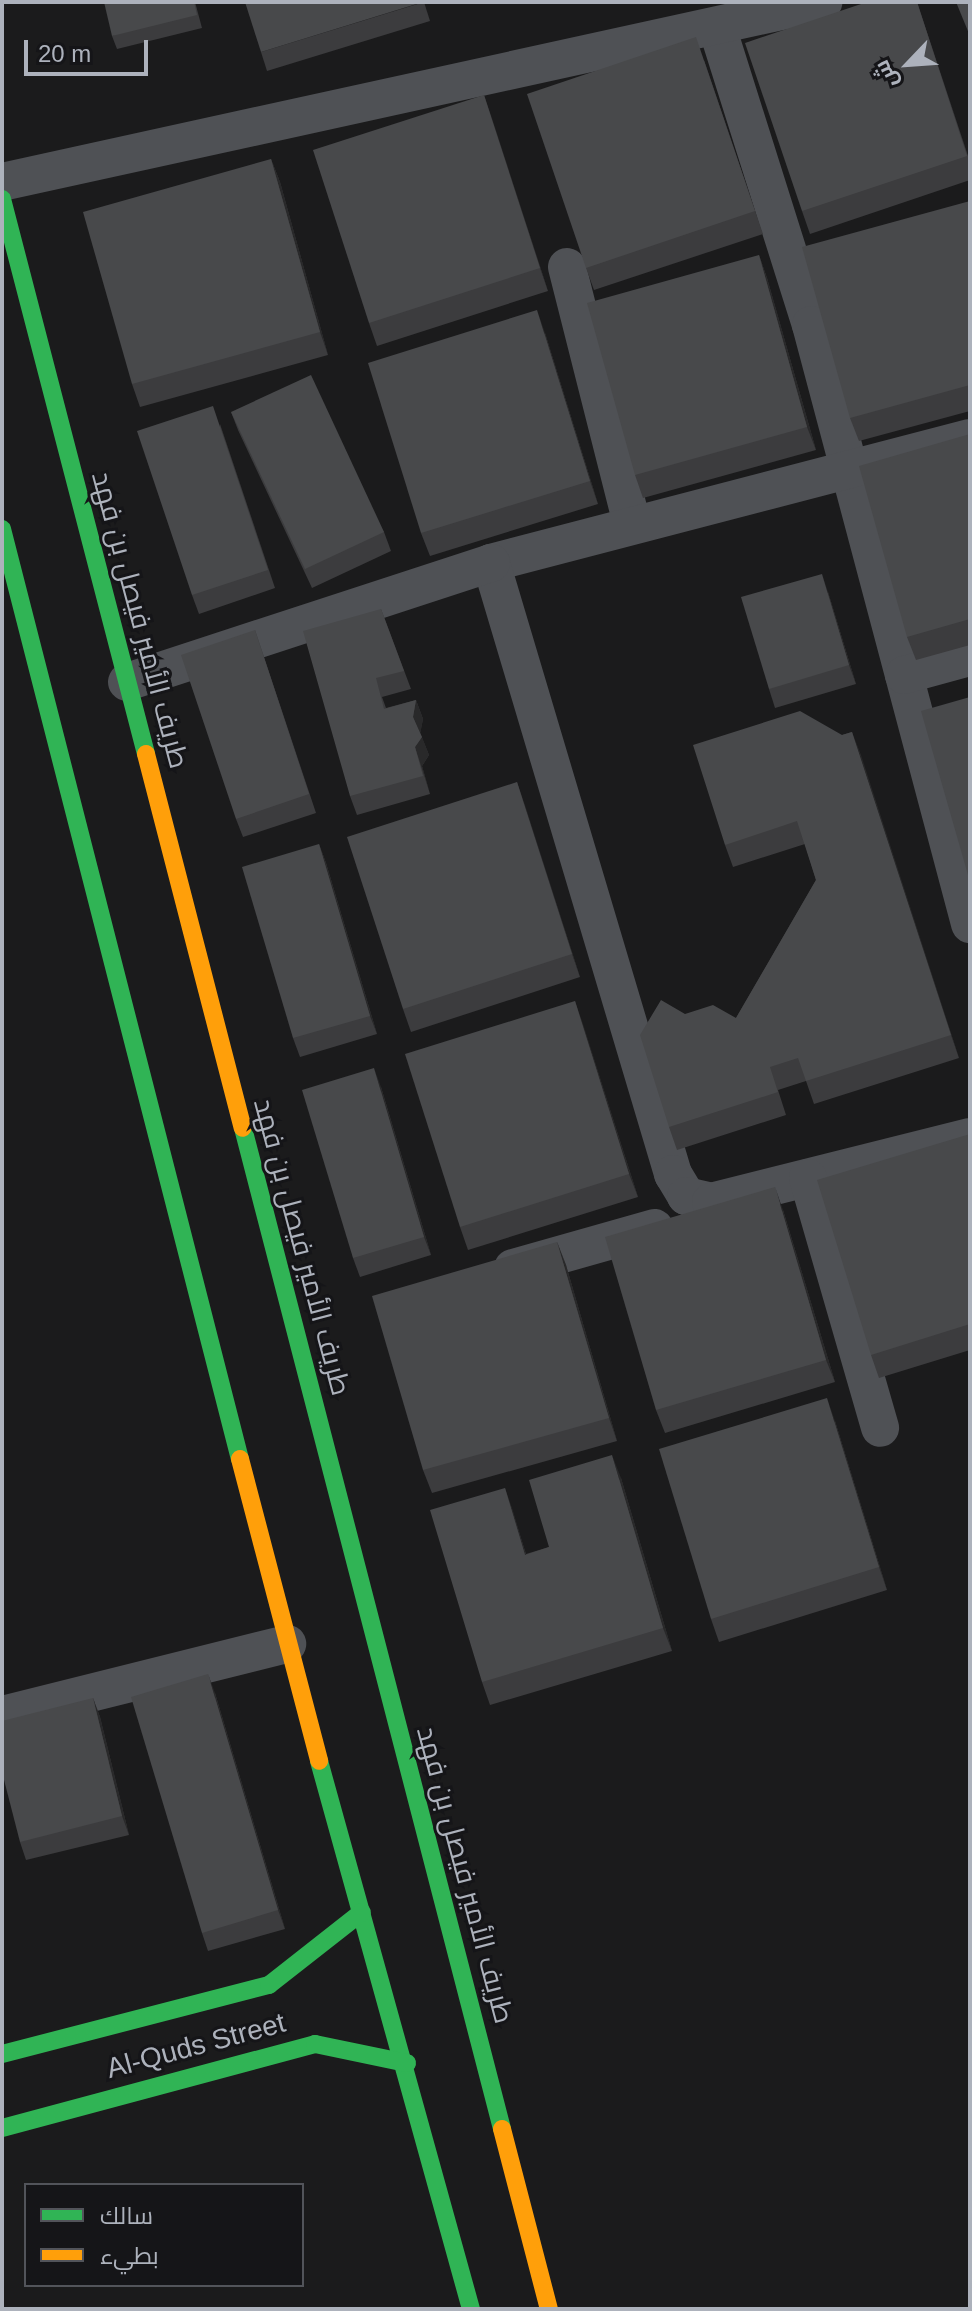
<!DOCTYPE html>
<html>
<head>
<meta charset="utf-8">
<style>
  body { margin:0 }
  #map { position:relative; width:972px; height:2311px; overflow:hidden; background:#1b1b1c; font-family:Helvetica,Cairo,sans-serif }
  div>[style] { position:absolute }
  [style*='--x'] { left:calc(var(--x)*1px); top:calc(var(--y)*1px); width:calc(var(--w)*1px); rotate:calc(var(--a)*1deg) }
  .street>* { height:38px; margin:-19px; padding:0 19px; transform-origin:19px; border-radius:19px; background:#4f5155 }
  .fast>* { height:18px; margin:-9px; padding:0 9px; transform-origin:9px; border-radius:9px; background:#30b455 }
  .slow>* { height:18px; margin:-9px; padding:0 9px; transform-origin:9px; border-radius:9px; background:#ff9f0a }
  .wall>* { inset:0; background:#3c3c3e }
  .shaded-wall>* { inset:0; background:#29292a }
  .building>* { inset:0; background:#48494b }
  span { translate:-50% -50%; white-space:nowrap; text-align:center; line-height:1.15; -webkit-text-stroke:6px #151518; paint-order:stroke }
  .street-label { font-size:28px; color:#adb2bc }
  .frame { position:absolute; inset:0; border:4px solid #adb2bc; pointer-events:none }
  .legend { position:absolute; left:24px; top:2183px; width:280px; height:104px; box-sizing:border-box; background:#151518; border:2px solid #52545a; margin:0; padding:10px 14px; list-style:none; font-size:24px; color:#adb2bc }
  .legend li { display:flex; align-items:center; gap:16px; height:40px }
  .legend b { width:40px; border:2px solid #52545a }
  .north { position:absolute; left:868px; top:24px; width:80px; height:80px; -webkit-text-stroke:6px #151518; paint-order:stroke; rotate:245deg; font-size:22px; font-weight:700; line-height:32px; text-align:center; color:#adb2bc }
  .north::after { content:''; display:block; margin:auto; width:28px; height:36px; background:#adb2bc; clip-path:polygon(50% 0,100% 100%,50% 72%,0 100%) }
  .scale { position:absolute; left:24px; top:40px; width:124px; height:36px; box-sizing:border-box; border:4px solid #adb2bc; border-top:0; padding-left:10px; font-size:24px; line-height:28px; white-space:nowrap; color:#adb2bc; -webkit-text-stroke:6px #151518; paint-order:stroke }
</style>
</head>
<body>
<div id="map">
  <div class="street">
    <div style="--x:717;--y:27;--w:312;--a:72.5"></div>
    <div style="--x:811;--y:325;--w:620;--a:75.13"></div>
    <div style="--x:2;--y:182;--w:841;--a:-12.37"></div>
    <div style="--x:567;--y:267;--w:264;--a:75.8"></div>
    <div style="--x:970;--y:438;--w:495;--a:165.4"></div>
    <div style="--x:491;--y:563;--w:638;--a:73.41"></div>
    <div style="--x:673;--y:1174;--w:26;--a:59"></div>
    <div style="--x:686;--y:1196;--w:26;--a:13"></div>
    <div style="--x:711;--y:1202;--w:267;--a:-14.1"></div>
    <div style="--x:904;--y:675;--w:68;--a:-15.3"></div>
    <div style="--x:127;--y:682;--w:383;--a:-18.1"></div>
    <div style="--x:808;--y:1178;--w:260;--a:73.9"></div>
    <div style="--x:513;--y:1268;--w:147;--a:-15.8"></div>
    <div style="--x:2;--y:1715;--w:294;--a:-14"></div>
  </div>
  <div class="fast">
    <div style="--x:2;--y:199;--w:573;--a:75.45"></div>
    <div style="--x:2;--y:529;--w:960;--a:75.65"></div>
    <div style="--x:243;--y:1128;--w:1034;--a:75.49"></div>
    <div style="--x:319;--y:1761;--w:569;--a:74.5"></div>
    <div style="--x:2;--y:2054;--w:276;--a:-14.5"></div>
    <div style="--x:269;--y:1985;--w:118;--a:-38.1"></div>
    <div style="--x:2;--y:2128;--w:324;--a:-15"></div>
    <div style="--x:315;--y:2044;--w:94;--a:11.7"></div>
  </div>
  <div class="slow">
    <div style="--x:146;--y:754;--w:386;--a:75.5"></div>
    <div style="--x:240;--y:1459;--w:312;--a:75.3"></div>
    <div style="--x:502;--y:2129;--w:186;--a:75.4"></div>
  </div>
  <div class="wall">
    <div style="clip-path:polygon(195px 2px,202px 28px,117px 49px,112px 36px)"></div>
    <div style="clip-path:polygon(424px 2px,430px 21px,267px 71px,261px 52px)"></div>
    <div style="clip-path:polygon(917px 2px,970px 162px,970px 180px,810px 234px,802px 211px)"></div>
    <div style="clip-path:polygon(704px 60px,763px 234px,594px 290px,586px 268px)"></div>
    <div style="clip-path:polygon(484px 95px,548px 291px,377px 346px,369px 323px)"></div>
    <div style="clip-path:polygon(271px 159px,280px 182px,328px 355px,140px 407px,132px 384px)"></div>
    <div style="clip-path:polygon(970px 201px,970px 411px,859px 441px,850px 418px)"></div>
    <div style="clip-path:polygon(759px 255px,767px 278px,816px 450px,643px 498px,635px 475px)"></div>
    <div style="clip-path:polygon(545px 333px,598px 504px,430px 556px,421px 533px)"></div>
    <div style="clip-path:polygon(231px 412px,384px 532px,391px 551px,312px 588px,238px 430px)"></div>
    <div style="clip-path:polygon(220px 424px,275px 588px,199px 614px,192px 595px)"></div>
    <div style="clip-path:polygon(970px 434px,970px 645px,916px 660px,907px 637px)"></div>
    <div style="clip-path:polygon(828px 592px,856px 684px,775px 708px,769px 689px)"></div>
    <div style="clip-path:polygon(381px 609px,411px 689px,382px 697px,386px 708px,416px 700px,423px 719px,420px 733px,429px 755px,422px 766px,430px 794px,357px 815px,350px 796px)"></div>
    <div style="clip-path:polygon(255px 630px,316px 813px,243px 837px,236px 819px)"></div>
    <div style="clip-path:polygon(852px 732px,959px 1058px,814px 1104px,806px 1081px,778px 1090px,786px 1115px,677px 1150px,669px 1127px,685px 1014px,736px 1018px,816px 880px,805px 844px,733px 867px,725px 845px,842px 735px)"></div>
    <div style="clip-path:polygon(517px 782px,580px 977px,411px 1032px,403px 1009px)"></div>
    <div style="clip-path:polygon(319px 844px,326px 863px,377px 1034px,300px 1057px,293px 1038px)"></div>
    <div style="clip-path:polygon(575px 1001px,638px 1197px,468px 1250px,460px 1227px)"></div>
    <div style="clip-path:polygon(381px 1087px,431px 1255px,360px 1277px,353px 1258px)"></div>
    <div style="clip-path:polygon(970px 1134px,970px 1350px,879px 1378px,871px 1355px)"></div>
    <div style="clip-path:polygon(783px 1210px,835px 1382px,665px 1433px,656px 1410px)"></div>
    <div style="clip-path:polygon(557px 1242px,566px 1265px,617px 1441px,432px 1493px,423px 1470px)"></div>
    <div style="clip-path:polygon(835px 1421px,887px 1590px,719px 1642px,711px 1619px)"></div>
    <div style="clip-path:polygon(621px 1478px,672px 1651px,490px 1705px,482px 1682px,505px 1488px,526px 1554px,549px 1547px)"></div>
    <div style="clip-path:polygon(215px 1693px,285px 1929px,208px 1951px,202px 1933px)"></div>
    <div style="clip-path:polygon(93px 1698px,100px 1717px,129px 1835px,26px 1860px,20px 1842px)"></div>
  </div>
  <div class="shaded-wall">
    <div style="clip-path:polygon(484px 95px,492px 118px,548px 291px,540px 268px)"></div>
    <div style="clip-path:polygon(271px 159px,280px 182px,328px 355px,320px 332px)"></div>
    <div style="clip-path:polygon(759px 255px,767px 278px,816px 450px,807px 427px)"></div>
    <div style="clip-path:polygon(537px 310px,545px 333px,598px 504px,590px 481px)"></div>
    <div style="clip-path:polygon(822px 574px,828px 592px,856px 684px,849px 665px)"></div>
    <div style="clip-path:polygon(416px 700px,423px 719px,420px 735px,413px 717px)"></div>
    <div style="clip-path:polygon(852px 732px,861px 755px,959px 1058px,951px 1035px)"></div>
    <div style="clip-path:polygon(422px 737px,429px 755px,422px 766px,430px 794px,415px 747px)"></div>
    <div style="clip-path:polygon(517px 782px,525px 805px,580px 977px,572px 954px)"></div>
    <div style="clip-path:polygon(319px 844px,326px 863px,377px 1034px,370px 1016px)"></div>
    <div style="clip-path:polygon(575px 1001px,583px 1024px,638px 1197px,629px 1174px)"></div>
    <div style="clip-path:polygon(374px 1068px,381px 1087px,431px 1255px,424px 1237px)"></div>
    <div style="clip-path:polygon(775px 1187px,783px 1210px,835px 1382px,826px 1360px)"></div>
    <div style="clip-path:polygon(557px 1242px,566px 1265px,617px 1441px,609px 1418px)"></div>
    <div style="clip-path:polygon(827px 1398px,835px 1421px,887px 1590px,879px 1567px)"></div>
    <div style="clip-path:polygon(612px 1455px,621px 1478px,672px 1651px,663px 1628px)"></div>
    <div style="clip-path:polygon(505px 1488px,513px 1511px,533px 1578px,525px 1555px)"></div>
    <div style="clip-path:polygon(208px 1674px,215px 1693px,285px 1929px,278px 1910px)"></div>
    <div style="clip-path:polygon(93px 1698px,100px 1717px,129px 1835px,122px 1816px)"></div>
  </div>
  <div class="building">
    <div style="clip-path:polygon(104px 2px,194px 2px,197px 15px,112px 36px)"></div>
    <div style="clip-path:polygon(245px 2px,423px 2px,261px 52px)"></div>
    <div style="clip-path:polygon(867px 2px,917px 2px,967px 156px,802px 211px,745px 43px)"></div>
    <div style="clip-path:polygon(956px 2px,970px 2px,970px 36px)"></div>
    <div style="clip-path:polygon(696px 37px,755px 211px,586px 268px,527px 94px)"></div>
    <div style="clip-path:polygon(484px 95px,540px 268px,369px 323px,313px 150px)"></div>
    <div style="clip-path:polygon(271px 159px,320px 332px,132px 384px,83px 212px)"></div>
    <div style="clip-path:polygon(970px 201px,970px 385px,850px 418px,802px 247px)"></div>
    <div style="clip-path:polygon(759px 255px,807px 427px,635px 475px,587px 303px)"></div>
    <div style="clip-path:polygon(537px 310px,590px 481px,421px 533px,368px 363px)"></div>
    <div style="clip-path:polygon(311px 375px,384px 532px,305px 569px,231px 412px)"></div>
    <div style="clip-path:polygon(213px 406px,268px 570px,192px 595px,137px 431px)"></div>
    <div style="clip-path:polygon(970px 434px,970px 619px,907px 637px,859px 466px)"></div>
    <div style="clip-path:polygon(822px 574px,849px 665px,769px 689px,741px 597px)"></div>
    <div style="clip-path:polygon(381px 609px,404px 671px,376px 678px,384px 709px,416px 700px,413px 717px,422px 737px,415px 747px,423px 776px,350px 796px,303px 631px)"></div>
    <div style="clip-path:polygon(255px 630px,309px 794px,236px 819px,181px 655px)"></div>
    <div style="clip-path:polygon(970px 697px,970px 882px,921px 711px)"></div>
    <div style="clip-path:polygon(800px 711px,842px 735px,852px 732px,951px 1035px,806px 1081px,798px 1058px,770px 1067px,778px 1092px,669px 1127px,640px 1035px,661px 1000px,685px 1014px,713px 1005px,736px 1018px,816px 880px,797px 821px,725px 845px,693px 745px)"></div>
    <div style="clip-path:polygon(517px 782px,572px 954px,403px 1009px,347px 837px)"></div>
    <div style="clip-path:polygon(319px 844px,370px 1016px,293px 1038px,242px 867px)"></div>
    <div style="clip-path:polygon(575px 1001px,629px 1174px,460px 1227px,405px 1054px)"></div>
    <div style="clip-path:polygon(374px 1068px,424px 1237px,353px 1258px,302px 1090px)"></div>
    <div style="clip-path:polygon(970px 1134px,970px 1324px,871px 1355px,817px 1180px)"></div>
    <div style="clip-path:polygon(775px 1187px,826px 1360px,656px 1410px,605px 1237px)"></div>
    <div style="clip-path:polygon(557px 1242px,609px 1418px,423px 1470px,372px 1296px)"></div>
    <div style="clip-path:polygon(827px 1398px,879px 1567px,711px 1619px,659px 1449px)"></div>
    <div style="clip-path:polygon(612px 1455px,663px 1628px,482px 1682px,430px 1510px,505px 1488px,525px 1555px,549px 1547px,529px 1480px)"></div>
    <div style="clip-path:polygon(208px 1674px,278px 1910px,202px 1933px,131px 1697px)"></div>
    <div style="clip-path:polygon(93px 1698px,122px 1816px,20px 1842px,2px 1772px,2px 1721px)"></div>
  </div>
  <div class="street-label">
    <span style="left:140px;top:620px;rotate:75deg">طريف الأمير فيصل بن فهد</span>
    <span style="left:302px;top:1247px;rotate:75deg">طريف الأمير فيصل بن فهد</span>
    <span style="left:465px;top:1875px;rotate:75deg">طريف الأمير فيصل بن فهد</span>
    <span style="left:196px;top:2046px;rotate:-15deg">Al-Quds Street</span>
  </div>
  <div class="frame"></div>
  <ul class="legend">
  <li><b style="height:10px;background:#30b455"></b>سالك</li>
  <li><b style="height:10px;background:#ff9f0a"></b>بطيء</li>
  </ul>
  <div class="north">ش</div>
  <div class="scale">20 m</div>
</div>
</body>
</html>
